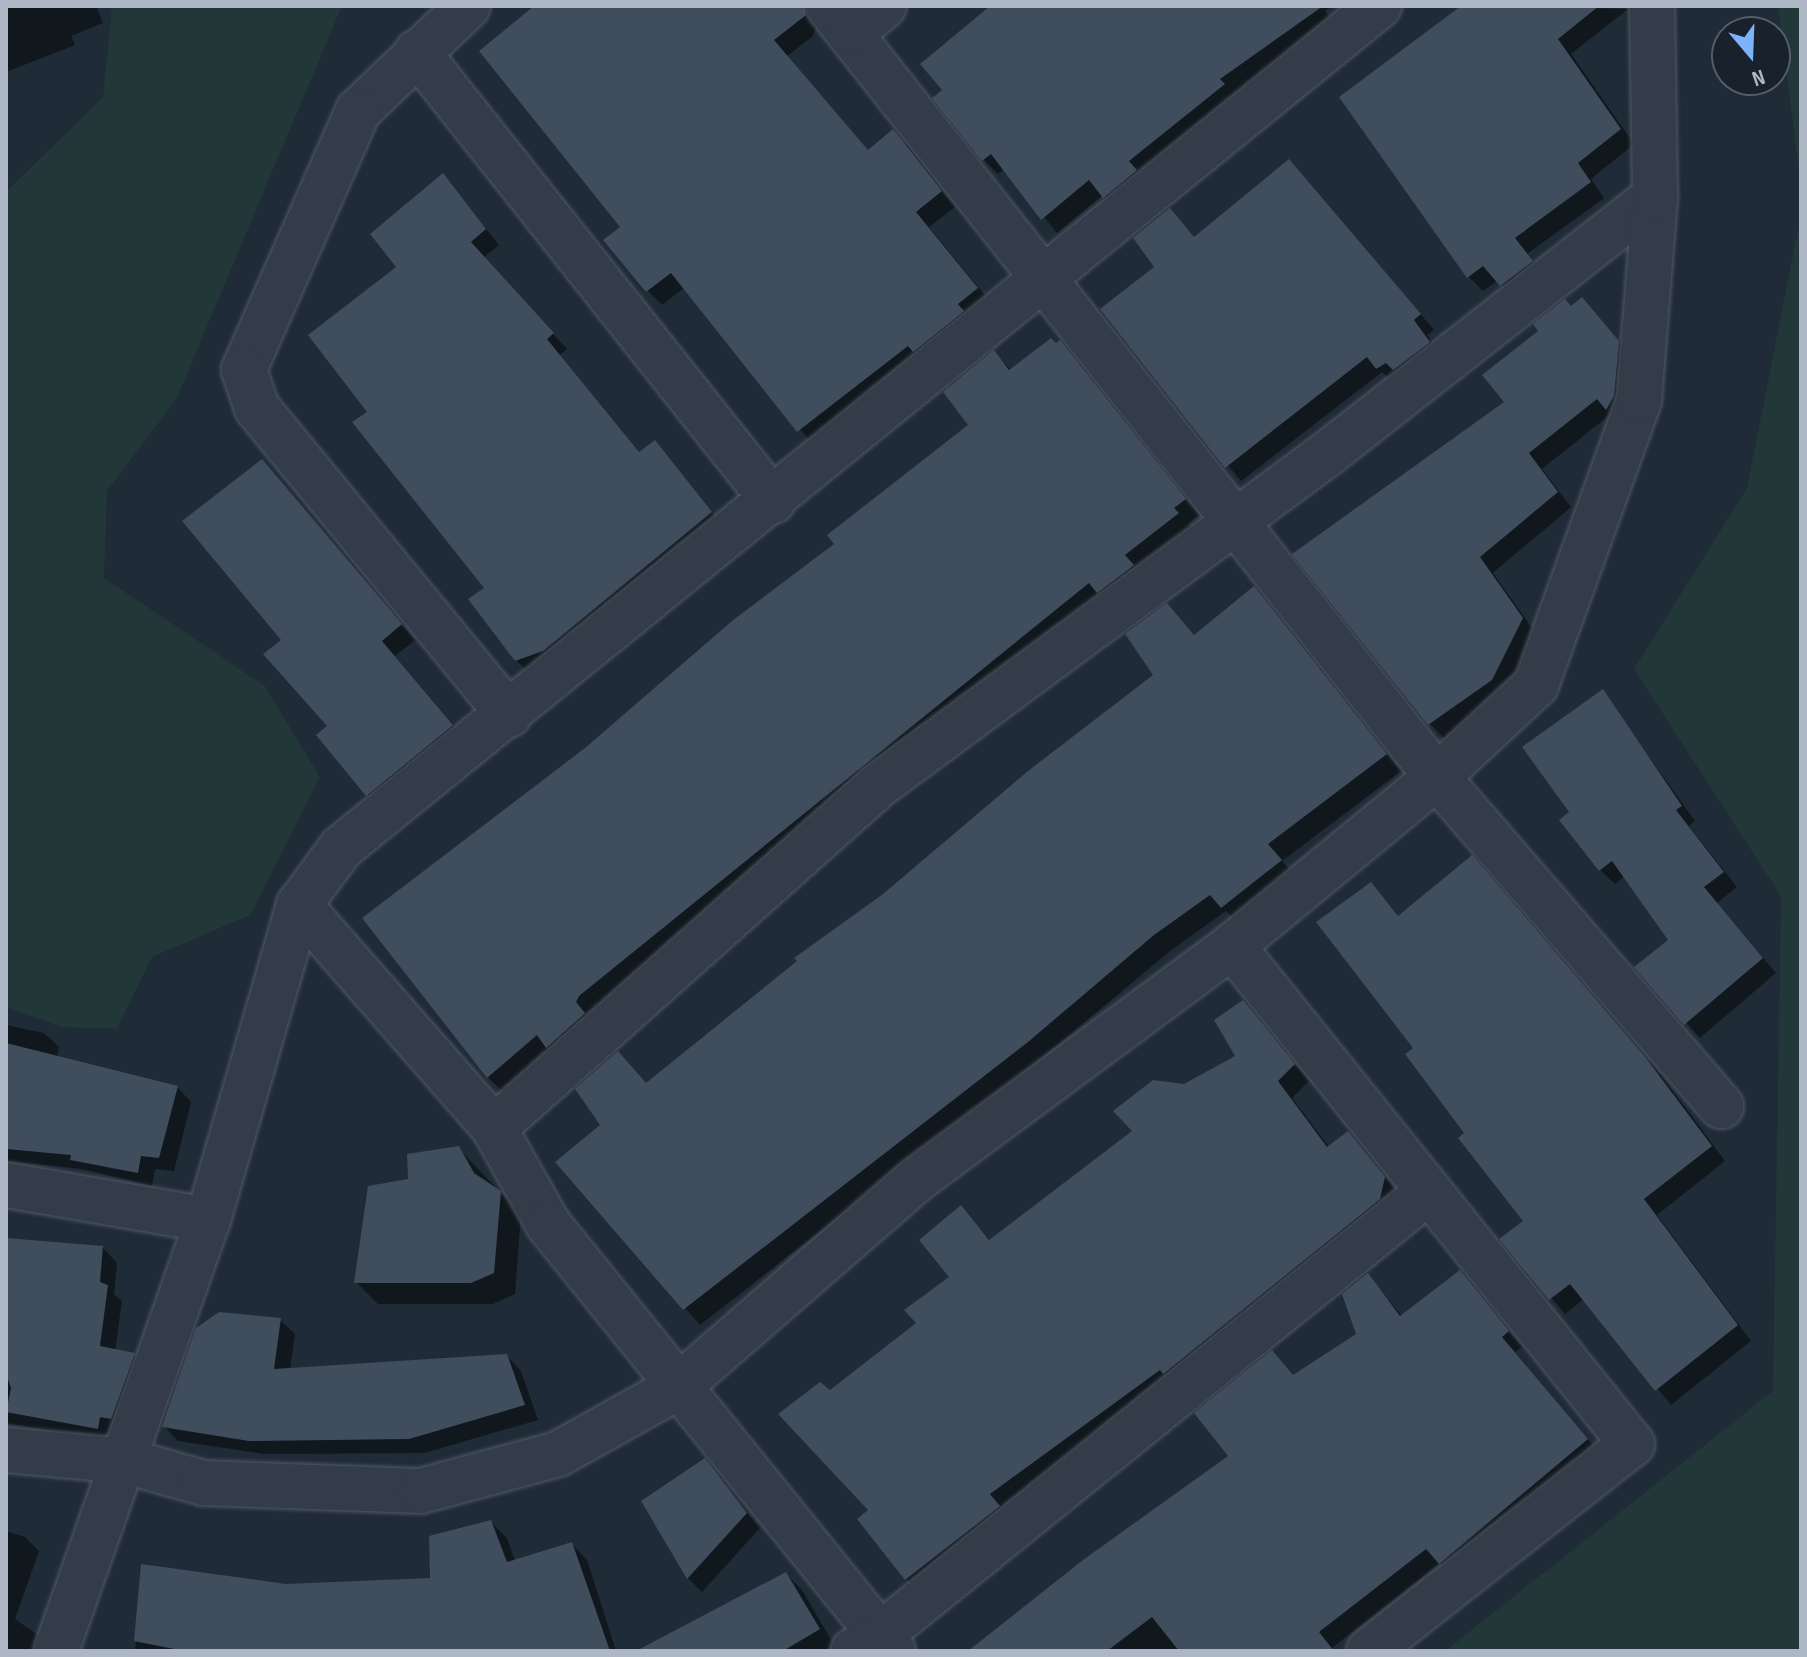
<!DOCTYPE html>
<html>
<head>
<meta charset="utf-8">
<style>
  body { margin:0 }
  #map { position:relative; width:1807px; height:1657px; overflow:hidden; background:#1f2b37; font-family:"Sofia Sans Condensed",sans-serif }
  div>[style] { position:absolute }
  [style*='--x'] { left:calc(var(--x)*1px); top:calc(var(--y)*1px); width:calc(var(--w)*1px); rotate:calc(var(--a)*1deg) }
  .green>* { inset:0; background:#213738 }
  .shadow>* { inset:0; background:#0007 }
  .building>* { inset:0; background:#404d5d }
  .roads { filter:drop-shadow(0 0 2px #505a66) drop-shadow(0 0 2px #505a66) }
  .street>* { height:44px; margin:-22px; padding:0 22px; transform-origin:22px; border-radius:22px; background:#333c48 }
  span { translate:-50% -50%; white-space:nowrap; text-align:center; line-height:1.15; -webkit-text-stroke:6px #18212c; paint-order:stroke }
  .frame { position:absolute; inset:0; border:8px solid #adb7c5; pointer-events:none }
  .north { position:absolute; left:1711px; top:16px; width:80px; height:80px; box-sizing:border-box; background:#18212c; border:2px solid #545d69; border-radius:50%; rotate:161deg; font-size:22px; font-weight:700; line-height:32px; text-align:center; color:#adb7c5 }
  .north::after { content:''; display:block; margin:auto; width:28px; height:36px; background:#7bb3fb; clip-path:polygon(50% 0,100% 100%,50% 72%,0 100%) }
</style>
</head>
<body>
<div id="map">
  <div class="green">
    <div style="clip-path:polygon(112px 6px,342px 6px,176px 400px,107px 491px,104px 578px,265px 686px,320px 777px,250px 915px,152px 957px,117px 1029px,62px 1027px,6px 1007px,6px 192px,103px 97px)"></div>
    <div style="clip-path:polygon(1778px 6px,1801px 6px,1801px 187px)"></div>
    <div style="clip-path:polygon(1801px 214px,1801px 1651px,1445px 1651px,1773px 1391px,1781px 896px,1634px 669px,1747px 488px)"></div>
  </div>
  <div class="shadow">
    <div style="clip-path:polygon(6px 6px,96px 6px,103px 23px,71px 36px,75px 45px,6px 72px)"></div>
    <div style="clip-path:polygon(537px 6px,824px 6px,813px 36px,787px 56px,869px 152px,893px 132px,908px 146px,955px 207px,929px 227px,991px 303px,813px 445px,685px 287px,662px 305px,647px 290px)"></div>
    <div style="clip-path:polygon(993px 6px,1332px 6px,1325px 11px,1334px 23px,1233px 95px,1238px 100px,1119px 211px,1103px 195px,1057px 233px,1005px 169px,998px 174px,983px 159px,945px 90px)"></div>
    <div style="clip-path:polygon(1464px 6px,1628px 9px,1571px 54px,1634px 144px,1591px 179px,1604px 198px,1527px 254px,1546px 276px,1516px 300px,1498px 280px,1483px 291px,1469px 277px,1342px 98px)"></div>
    <div style="clip-path:polygon(443px 176px,499px 245px,483px 258px,567px 349px,560px 355px,640px 454px,654px 443px,725px 528px,531px 675px,516px 660px,487px 588px,370px 412px,399px 268px)"></div>
    <div style="clip-path:polygon(1303px 176px,1434px 330px,1427px 335px,1443px 357px,1392px 382px,1382px 372px,1241px 481px,1102px 310px,1195px 239px)"></div>
    <div style="clip-path:polygon(1596px 314px,1632px 357px,1612px 413px,1542px 469px,1571px 507px,1493px 573px,1536px 634px,1507px 694px,1444px 738px,1429px 723px,1507px 402px)"></div>
    <div style="clip-path:polygon(1060px 343px,1199px 515px,1188px 524px,1192px 529px,503px 1092px,488px 1077px,586px 749px,837px 544px,971px 426px,994px 353px,1011px 370px)"></div>
    <div style="clip-path:polygon(276px 477px,415px 640px,395px 656px,466px 740px,382px 809px,367px 794px,330px 726px)"></div>
    <div style="clip-path:polygon(1254px 588px,1401px 771px,1282px 861px,1296px 877px,1238px 923px,1226px 911px,1170px 951px,1043px 1057px,700px 1325px,558px 1162px,647px 1084px,1156px 675px)"></div>
    <div style="clip-path:polygon(1602px 691px,1695px 821px,1689px 826px,1737px 887px,1717px 903px,1776px 973px,1700px 1038px,1637px 967px,1671px 940px,1625px 876px,1615px 884px,1600px 870px,1572px 812px)"></div>
    <div style="clip-path:polygon(1486px 873px,1661px 1075px,1725px 1161px,1657px 1215px,1751px 1341px,1671px 1405px,1584px 1299px,1565px 1314px,1502px 1239px,1526px 1221px,1416px 1048px,1371px 885px,1399px 917px)"></div>
    <div style="clip-path:polygon(1243px 1002px,1309px 1081px,1292px 1098px,1329px 1147px,1348px 1133px,1401px 1197px,922px 1594px,906px 1579px,870px 1511px,830px 1393px,919px 1324px,952px 1278px,961px 1208px,991px 1241px,1135px 1131px,1185px 1086px,1238px 1056px)"></div>
    <div style="clip-path:polygon(6px 1025px,44px 1033px,59px 1047px,57px 1058px,177px 1087px,191px 1102px,174px 1171px,155px 1169px,152px 1186px,82px 1169px,6px 1161px)"></div>
    <div style="clip-path:polygon(458px 1148px,521px 1214px,515px 1294px,493px 1304px,378px 1304px,356px 1282px,411px 1181px)"></div>
    <div style="clip-path:polygon(6px 1240px,103px 1248px,117px 1263px,114px 1294px,122px 1301px,115px 1351px,134px 1355px,148px 1369px,112px 1442px,6px 1423px)"></div>
    <div style="clip-path:polygon(1460px 1272px,1522px 1347px,1515px 1352px,1601px 1455px,1455px 1577px,1440px 1563px,1332px 1648px,1335px 1651px,990px 1651px,1231px 1457px,1294px 1377px,1358px 1334px,1368px 1276px,1402px 1316px)"></div>
    <div style="clip-path:polygon(280px 1320px,295px 1334px,290px 1370px,507px 1356px,521px 1371px,538px 1420px,424px 1453px,264px 1454px,178px 1441px,164px 1426px)"></div>
    <div style="clip-path:polygon(705px 1461px,760px 1528px,702px 1592px,688px 1578px,644px 1502px)"></div>
    <div style="clip-path:polygon(491px 1522px,507px 1538px,515px 1561px,572px 1544px,587px 1560px,616px 1651px,135px 1651px,143px 1566px,286px 1586px,433px 1580px)"></div>
    <div style="clip-path:polygon(6px 1531px,25px 1537px,39px 1551px,15px 1619px,42px 1638px,37px 1651px,6px 1651px)"></div>
    <div style="clip-path:polygon(786px 1574px,802px 1590px,834px 1645px,825px 1651px,656px 1651px)"></div>
  </div>
  <div class="building">
    <div style="clip-path:polygon(534px 6px,804px 6px,806px 15px,774px 40px,868px 150px,893px 129px,942px 191px,916px 212px,978px 288px,958px 304px,964px 311px,913px 352px,908px 346px,797px 432px,671px 273px,646px 292px,603px 240px,620px 227px,479px 51px)"></div>
    <div style="clip-path:polygon(990px 6px,1323px 6px,1220px 79px,1225px 84px,1129px 161px,1137px 170px,1103px 198px,1089px 180px,1041px 220px,991px 154px,982px 161px,932px 98px,942px 90px,920px 64px)"></div>
    <div style="clip-path:polygon(1461px 6px,1599px 6px,1558px 39px,1621px 129px,1578px 163px,1591px 182px,1515px 238px,1533px 261px,1500px 286px,1483px 266px,1467px 278px,1339px 97px)"></div>
    <div style="clip-path:polygon(1289px 159px,1421px 314px,1414px 320px,1430px 342px,1393px 370px,1386px 363px,1376px 369px,1367px 357px,1225px 468px,1100px 309px,1154px 267px,1133px 238px,1170px 208px,1194px 237px)"></div>
    <div style="clip-path:polygon(443px 173px,486px 229px,471px 242px,554px 333px,547px 339px,639px 452px,655px 440px,712px 512px,543px 651px,515px 661px,468px 599px,484px 588px,352px 422px,367px 412px,308px 335px,396px 267px,370px 234px)"></div>
    <div style="clip-path:polygon(1582px 297px,1619px 341px,1614px 396px,1606px 410px,1597px 399px,1529px 453px,1558px 492px,1480px 557px,1523px 618px,1492px 680px,1428px 725px,1292px 554px,1504px 402px,1482px 375px,1538px 331px,1533px 324px,1565px 299px,1571px 306px)"></div>
    <div style="clip-path:polygon(1051px 338px,1056px 343px,1060px 340px,1186px 499px,1174px 508px,1179px 513px,1125px 555px,1134px 565px,1097px 593px,1089px 583px,579px 996px,576px 1002px,585px 1013px,546px 1048px,537px 1035px,487px 1078px,362px 918px,585px 748px,732px 621px,834px 544px,827px 535px,968px 425px,943px 392px,994px 350px,1009px 370px)"></div>
    <div style="clip-path:polygon(262px 459px,402px 624px,382px 641px,453px 725px,366px 796px,316px 735px,327px 726px,263px 654px,281px 640px,182px 521px)"></div>
    <div style="clip-path:polygon(1254px 586px,1387px 754px,1268px 844px,1282px 860px,1221px 908px,1210px 895px,1154px 935px,1028px 1042px,683px 1310px,555px 1162px,600px 1125px,575px 1089px,618px 1051px,646px 1083px,797px 961px,794px 958px,883px 894px,1028px 771px,1153px 675px,1125px 634px,1167px 603px,1194px 635px)"></div>
    <div style="clip-path:polygon(1603px 689px,1682px 806px,1676px 810px,1724px 872px,1704px 887px,1763px 958px,1684px 1025px,1634px 967px,1668px 940px,1612px 861px,1599px 871px,1559px 820px,1569px 812px,1522px 747px)"></div>
    <div style="clip-path:polygon(1472px 855px,1646px 1058px,1712px 1146px,1644px 1199px,1738px 1325px,1655px 1391px,1570px 1284px,1549px 1300px,1499px 1239px,1523px 1221px,1458px 1138px,1464px 1133px,1405px 1054px,1413px 1048px,1316px 922px,1371px 882px,1398px 916px)"></div>
    <div style="clip-path:polygon(1243px 1000px,1295px 1064px,1278px 1081px,1327px 1147px,1348px 1131px,1385px 1177px,1380px 1199px,1163px 1374px,1160px 1370px,990px 1494px,1000px 1506px,905px 1580px,857px 1519px,868px 1510px,778px 1414px,820px 1382px,830px 1390px,916px 1323px,904px 1310px,949px 1277px,919px 1240px,961px 1205px,989px 1240px,1132px 1131px,1113px 1111px,1153px 1080px,1184px 1084px,1235px 1056px,1214px 1020px)"></div>
    <div style="clip-path:polygon(6px 1043px,178px 1086px,159px 1158px,141px 1156px,138px 1173px,70px 1160px,71px 1155px,6px 1149px)"></div>
    <div style="clip-path:polygon(459px 1146px,474px 1173px,501px 1191px,494px 1273px,471px 1283px,354px 1283px,368px 1186px,408px 1179px,407px 1154px)"></div>
    <div style="clip-path:polygon(6px 1238px,103px 1246px,100px 1282px,108px 1285px,100px 1346px,135px 1353px,111px 1419px,100px 1417px,98px 1429px,6px 1412px,11px 1388px,6px 1374px)"></div>
    <div style="clip-path:polygon(1460px 1270px,1509px 1331px,1502px 1337px,1588px 1439px,1439px 1564px,1426px 1549px,1319px 1632px,1334px 1651px,1179px 1651px,1152px 1617px,1107px 1651px,968px 1651px,1083px 1560px,1228px 1456px,1194px 1413px,1272px 1350px,1293px 1375px,1356px 1334px,1342px 1294px,1368px 1273px,1400px 1316px)"></div>
    <div style="clip-path:polygon(219px 1312px,281px 1318px,274px 1369px,507px 1354px,525px 1405px,409px 1439px,249px 1441px,162px 1427px,196px 1328px)"></div>
    <div style="clip-path:polygon(705px 1458px,747px 1513px,687px 1579px,641px 1501px)"></div>
    <div style="clip-path:polygon(491px 1520px,507px 1562px,572px 1542px,610px 1651px,184px 1651px,134px 1641px,141px 1564px,286px 1584px,430px 1578px,429px 1536px)"></div>
    <div style="clip-path:polygon(786px 1572px,820px 1629px,783px 1651px,636px 1651px)"></div>
  </div>
  <div class="roads">
    <div class="street">
      <div style="--x:468;--y:6;--w:152;--a:136.3"></div>
      <div style="--x:358;--y:111;--w:283;--a:113.8"></div>
      <div style="--x:244;--y:370;--w:40;--a:71.1"></div>
      <div style="--x:257;--y:408;--w:397;--a:50.6"></div>
      <div style="--x:828;--y:6;--w:983;--a:51.7"></div>
      <div style="--x:1437;--y:777;--w:435;--a:49.2"></div>
      <div style="--x:850;--y:34;--w:44;--a:-39.5"></div>
      <div style="--x:417;--y:52;--w:573;--a:51.59"></div>
      <div style="--x:299;--y:905;--w:296;--a:48.8"></div>
      <div style="--x:494;--y:1128;--w:110;--a:60.6"></div>
      <div style="--x:548;--y:1224;--w:549;--a:51.06"></div>
      <div style="--x:1232;--y:946;--w:639;--a:51.23"></div>
      <div style="--x:1632;--y:1444;--w:335;--a:141.8"></div>
      <div style="--x:494;--y:1128;--w:516;--a:-41.7"></div>
      <div style="--x:879;--y:785;--w:557;--a:-36.46"></div>
      <div style="--x:1327;--y:454;--w:417;--a:-38.1"></div>
      <div style="--x:6;--y:1185;--w:205;--a:9.8"></div>
      <div style="--x:6;--y:1450;--w:121;--a:5.2"></div>
      <div style="--x:126;--y:1461;--w:80;--a:15.9"></div>
      <div style="--x:203;--y:1483;--w:218;--a:2.1"></div>
      <div style="--x:421;--y:1491;--w:142;--a:-15.1"></div>
      <div style="--x:558;--y:1454;--w:137;--a:-29.2"></div>
      <div style="--x:678;--y:1387;--w:315;--a:-41"></div>
      <div style="--x:916;--y:1180;--w:393;--a:-36.5"></div>
      <div style="--x:1232;--y:946;--w:266;--a:-39.5"></div>
      <div style="--x:1437;--y:777;--w:135;--a:-42.9"></div>
      <div style="--x:1536;--y:685;--w:302;--a:-70.1"></div>
      <div style="--x:1639;--y:401;--w:205;--a:-85.5"></div>
      <div style="--x:1655;--y:197;--w:191;--a:-90.9"></div>
      <div style="--x:56;--y:1651;--w:457;--a:-70.6"></div>
      <div style="--x:208;--y:1220;--w:328;--a:-73.9"></div>
      <div style="--x:299;--y:905;--w:71;--a:-53.6"></div>
      <div style="--x:341;--y:848;--w:1337;--a:-39.05"></div>
      <div style="--x:853;--y:1651;--w:31;--a:-31"></div>
      <div style="--x:880;--y:1635;--w:703;--a:-38.94"></div>
    </div>
  </div>
  <div class="frame"></div>
  <div class="north">N</div>
</div>
</body>
</html>
